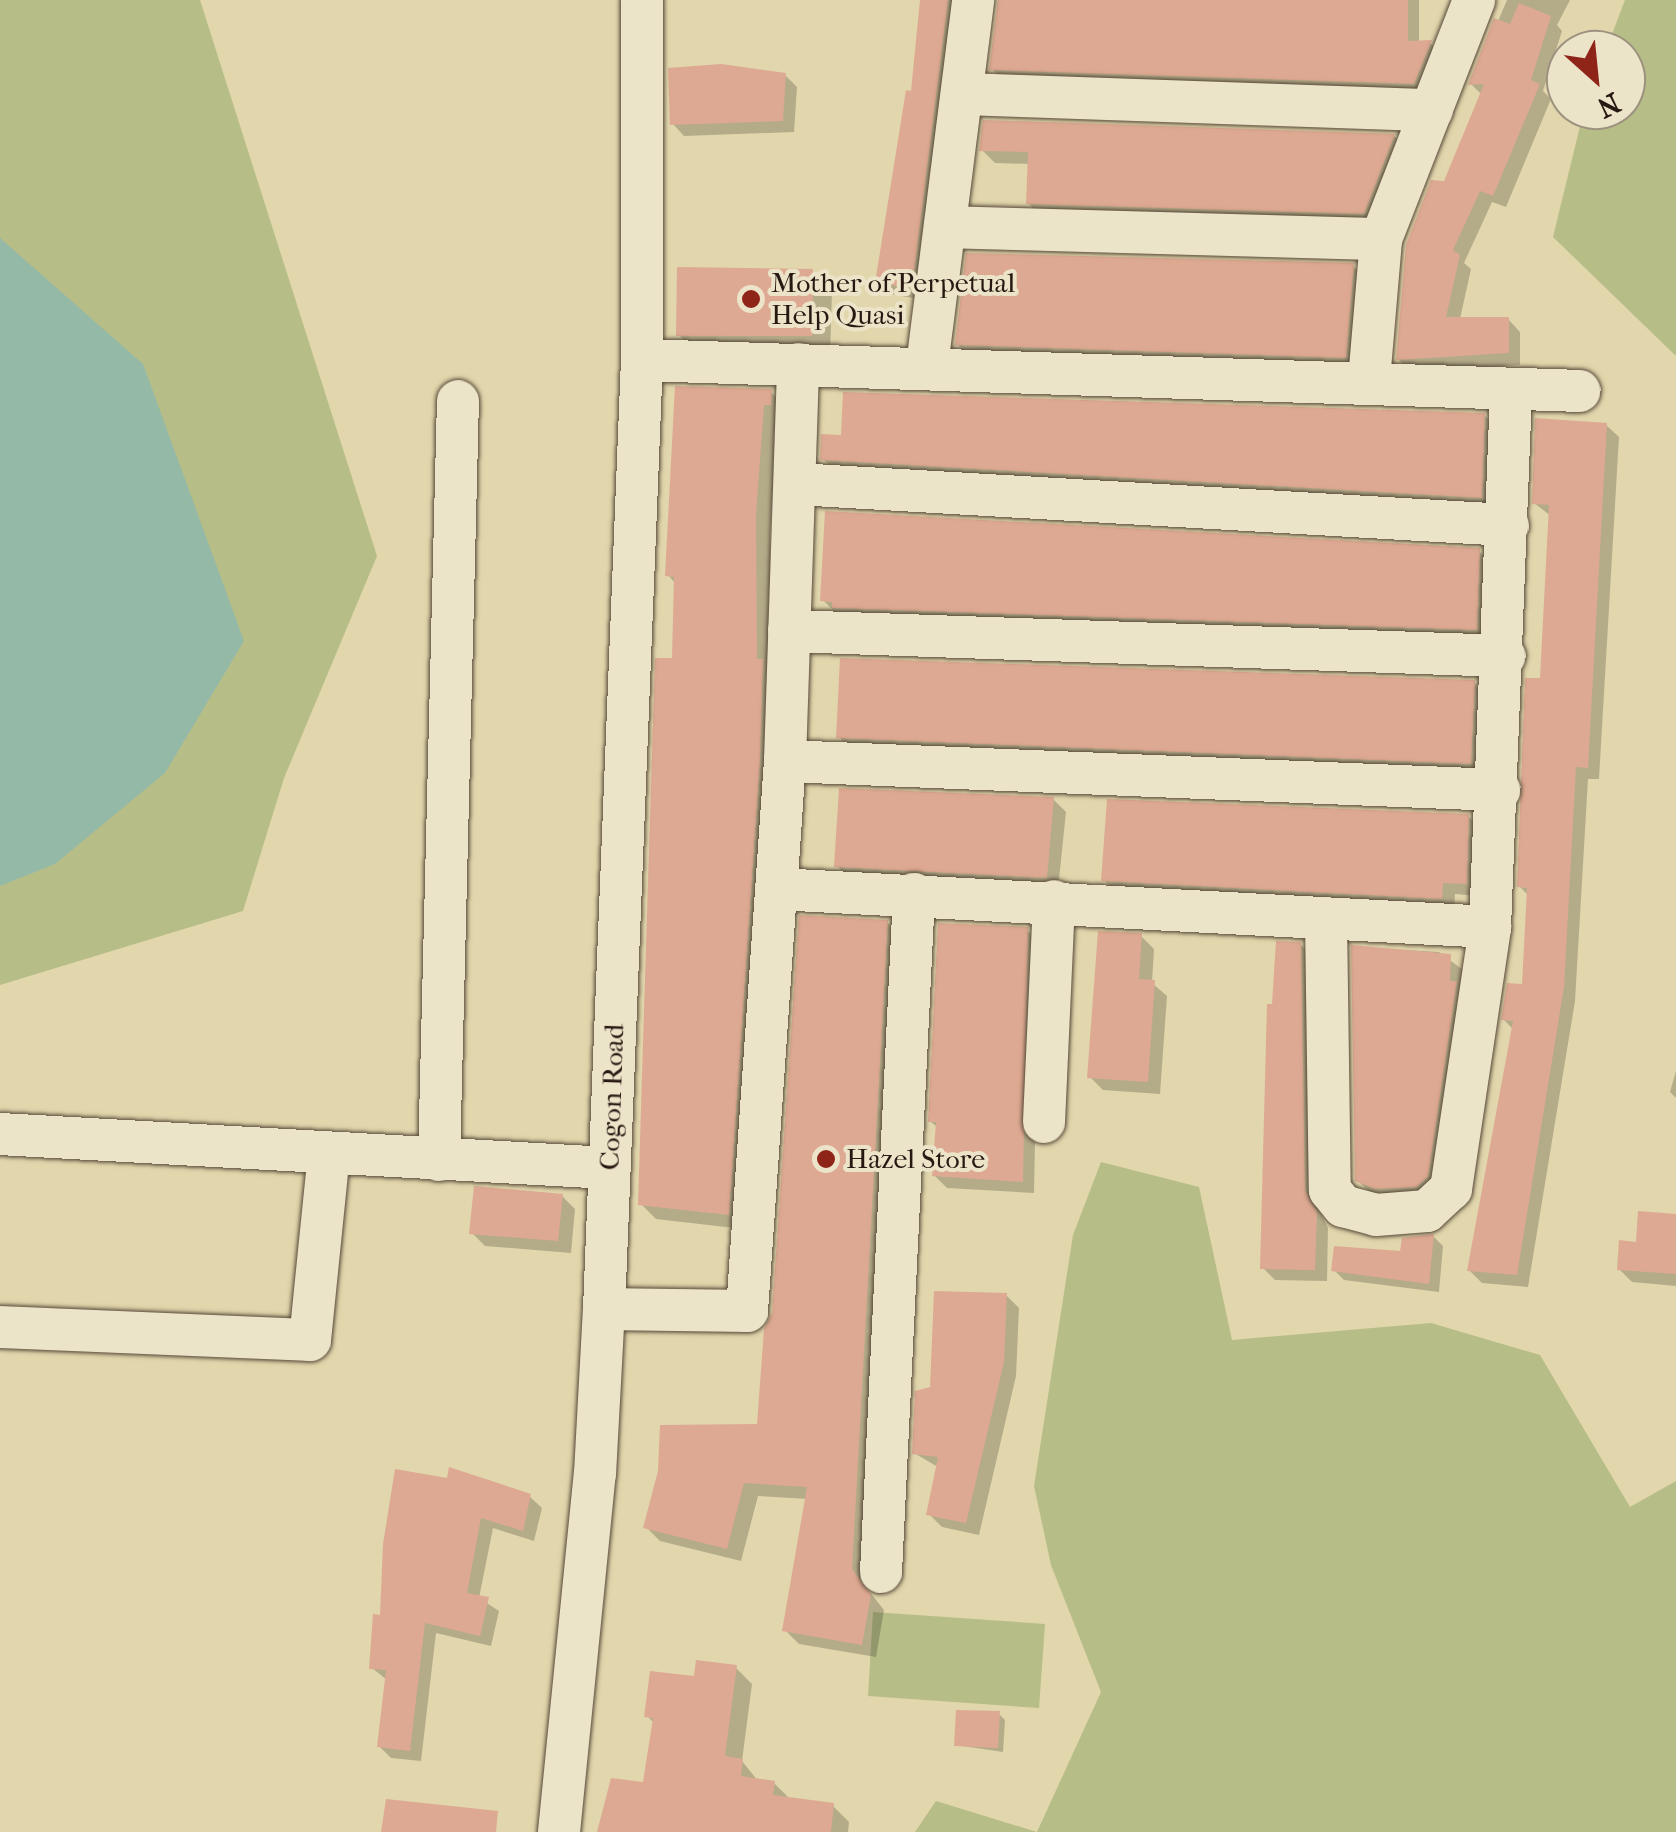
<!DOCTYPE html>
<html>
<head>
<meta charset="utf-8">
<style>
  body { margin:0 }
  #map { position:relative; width:1676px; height:1832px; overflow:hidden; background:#e1d6ac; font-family:"IM FELL French Canon",serif }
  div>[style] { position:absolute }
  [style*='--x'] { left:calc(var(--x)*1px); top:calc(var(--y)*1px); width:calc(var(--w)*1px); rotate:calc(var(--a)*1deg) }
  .green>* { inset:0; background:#b7bd87 }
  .water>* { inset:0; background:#95b9a7 }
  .shadow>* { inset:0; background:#0003 }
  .building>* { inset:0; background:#dea992 }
  .roads { filter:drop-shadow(0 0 2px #564838) drop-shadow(0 0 2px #564838) }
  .minor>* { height:42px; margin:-21px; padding:0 21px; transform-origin:21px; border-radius:21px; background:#ece4c9 }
  .dots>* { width:28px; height:28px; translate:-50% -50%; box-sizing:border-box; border:5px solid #ece4c9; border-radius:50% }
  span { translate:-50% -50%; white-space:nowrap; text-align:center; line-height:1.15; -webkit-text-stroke:8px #ece4c9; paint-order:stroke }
  .poi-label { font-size:28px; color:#271812 }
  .left { translate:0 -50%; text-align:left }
  .street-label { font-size:28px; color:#271812 }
  .north { position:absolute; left:1546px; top:30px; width:100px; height:100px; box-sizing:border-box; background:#ece4c9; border:2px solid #9d9280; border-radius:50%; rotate:153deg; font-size:28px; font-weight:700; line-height:40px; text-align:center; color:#271812 }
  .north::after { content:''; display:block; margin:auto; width:35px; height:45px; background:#8f2418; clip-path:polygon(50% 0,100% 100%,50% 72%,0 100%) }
</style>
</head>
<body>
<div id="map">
  <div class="green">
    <div style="clip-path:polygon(0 0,200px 0,377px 556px,284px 778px,243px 911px,0 985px)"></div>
    <div style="clip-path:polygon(1625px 0,1676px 0,1676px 356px,1553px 237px,1584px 110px,1626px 110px,1626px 50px,1606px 50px)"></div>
    <div style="clip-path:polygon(1101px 1162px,1199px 1187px,1232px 1340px,1431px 1323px,1540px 1355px,1630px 1507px,1676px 1481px,1676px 1832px,915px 1832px,936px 1801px,1037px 1832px,1101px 1692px,1051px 1565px,1034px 1486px,1073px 1235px)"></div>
    <div style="clip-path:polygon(873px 1612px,1045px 1624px,1039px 1708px,868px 1696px)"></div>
  </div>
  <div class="water">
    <div style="clip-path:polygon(0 238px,143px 364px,244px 641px,165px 773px,55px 864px,0 886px)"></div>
  </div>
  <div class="shadow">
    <div style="clip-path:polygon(921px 0,967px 0,924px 300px,891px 294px,878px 282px,913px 94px)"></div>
    <div style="clip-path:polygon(998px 0,1419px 0,1419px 43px,1430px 43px,1443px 55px,1427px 96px,1005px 82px,992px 69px)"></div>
    <div style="clip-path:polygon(1507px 0,1570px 0,1557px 25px,1562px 31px,1543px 91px,1551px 99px,1506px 207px,1492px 202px,1464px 263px,1471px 269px,1460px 319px,1508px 319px,1520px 332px,1520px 365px,1411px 372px,1398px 359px,1445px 183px,1482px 95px,1471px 84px)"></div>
    <div style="clip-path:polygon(785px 75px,797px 87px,794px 132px,684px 136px,673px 124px)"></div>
    <div style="clip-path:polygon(1394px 136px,1407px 149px,1377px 226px,1041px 216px,1028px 203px,1030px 164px,995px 163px,982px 150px)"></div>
    <div style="clip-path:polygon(1353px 266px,1365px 278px,1357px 369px,969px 356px,957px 344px)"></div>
    <div style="clip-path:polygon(812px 272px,832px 292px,830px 355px,699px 355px,679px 335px)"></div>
    <div style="clip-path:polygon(771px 392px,786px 407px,778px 419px,770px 531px,771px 671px,743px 1229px,656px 1219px,641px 1204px,675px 660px,676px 584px,668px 575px)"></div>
    <div style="clip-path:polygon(1484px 415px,1498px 429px,1495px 511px,837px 473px,823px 459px)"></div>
    <div style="clip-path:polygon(1606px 425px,1619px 437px,1599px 779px,1588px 779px,1575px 1001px,1528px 1287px,1482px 1283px,1470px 1271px,1514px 1030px,1504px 1020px,1524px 986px,1529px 896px,1519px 886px,1542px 681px,1551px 516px,1534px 503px)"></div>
    <div style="clip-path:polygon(1479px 551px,1492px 564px,1489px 642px,837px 614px,823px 600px)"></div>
    <div style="clip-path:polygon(1474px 682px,1486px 695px,1483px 775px,851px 750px,839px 737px)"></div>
    <div style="clip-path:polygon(1053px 799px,1066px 812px,1058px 889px,849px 878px,837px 866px)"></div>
    <div style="clip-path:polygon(1468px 816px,1481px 829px,1479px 896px,1455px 894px,1454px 911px,1117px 893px,1104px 880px)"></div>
    <div style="clip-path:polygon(887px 922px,901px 936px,865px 1586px,884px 1610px,876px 1657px,799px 1644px,785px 1630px,808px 1499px,758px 1496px,741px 1561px,660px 1541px,646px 1527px,759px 1426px,774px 1313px)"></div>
    <div style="clip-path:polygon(1027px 930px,1039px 943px,1034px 1193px,947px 1188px,934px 1175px,938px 1128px,930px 1121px)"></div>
    <div style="clip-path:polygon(1141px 936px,1154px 949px,1152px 983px,1167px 996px,1160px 1094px,1103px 1090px,1090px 1077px)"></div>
    <div style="clip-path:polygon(1300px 944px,1313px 957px,1316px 1205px,1328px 1228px,1327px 1281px,1275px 1280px,1263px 1268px,1274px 1007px)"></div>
    <div style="clip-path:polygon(1354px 947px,1439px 952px,1463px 970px,1430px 1199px,1371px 1193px,1357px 1180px)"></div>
    <div style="clip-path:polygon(1676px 1071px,1676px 1098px,1670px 1092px)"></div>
    <div style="clip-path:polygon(562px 1196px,575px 1209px,571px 1253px,485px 1246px,472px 1233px)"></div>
    <div style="clip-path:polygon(1676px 1217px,1676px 1286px,1632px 1282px,1619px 1269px,1638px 1244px)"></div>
    <div style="clip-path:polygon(1433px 1236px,1443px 1246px,1439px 1292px,1344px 1280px,1334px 1270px,1402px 1254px)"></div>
    <div style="clip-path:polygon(1006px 1295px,1019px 1308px,1016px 1376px,979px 1535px,942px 1527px,929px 1514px,938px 1467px,914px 1453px)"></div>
    <div style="clip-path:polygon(530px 1497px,542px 1508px,534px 1541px,493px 1528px,479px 1598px,499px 1611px,491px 1646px,436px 1633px,421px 1761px,391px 1758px,379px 1746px,387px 1680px,372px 1668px,383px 1617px,385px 1545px)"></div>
    <div style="clip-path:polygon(735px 1667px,752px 1684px,742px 1761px,758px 1781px,774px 1783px,791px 1800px,833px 1806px,849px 1822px,848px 1832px,602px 1832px,646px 1785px,655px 1724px,647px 1716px,696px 1679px)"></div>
    <div style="clip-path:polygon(999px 1714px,1005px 1720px,1003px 1752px,956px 1745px)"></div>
  </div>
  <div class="building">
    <div style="clip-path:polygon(920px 0,948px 0,912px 288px,875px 283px,906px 90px,911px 91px)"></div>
    <div style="clip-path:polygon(998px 0,1408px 0,1408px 41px,1432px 40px,1414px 84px,989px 70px)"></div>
    <div style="clip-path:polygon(1519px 3px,1551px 16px,1531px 80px,1540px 84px,1493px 196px,1480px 191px,1453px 250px,1460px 255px,1446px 317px,1509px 317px,1509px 353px,1396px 360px,1406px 245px,1431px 180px,1444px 181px,1484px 84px,1468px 85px,1494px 18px,1510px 24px)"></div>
    <div style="clip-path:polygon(721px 64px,786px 73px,783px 121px,670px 125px,668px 68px)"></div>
    <div style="clip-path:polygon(983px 120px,1395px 134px,1364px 214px,1026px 204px,1028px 152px,979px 151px)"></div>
    <div style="clip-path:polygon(966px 253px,1354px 263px,1346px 358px,955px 345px)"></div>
    <div style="clip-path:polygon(677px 267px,813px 269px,812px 336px,676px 336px)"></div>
    <div style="clip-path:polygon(675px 386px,772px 389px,771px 405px,764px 405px,756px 515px,757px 659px,763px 659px,760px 760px,729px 1215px,638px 1205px,655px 658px,672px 658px,674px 577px,665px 576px)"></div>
    <div style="clip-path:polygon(843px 392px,1485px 413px,1482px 498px,820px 460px,821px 434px,841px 435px)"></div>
    <div style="clip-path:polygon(1535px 418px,1607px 423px,1588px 768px,1576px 767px,1564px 987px,1517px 1275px,1467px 1271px,1513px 1021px,1501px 1020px,1507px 983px,1522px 984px,1527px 888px,1517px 887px,1525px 678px,1540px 678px,1549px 505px,1532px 504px)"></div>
    <div style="clip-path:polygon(825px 511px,1480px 548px,1477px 630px,832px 608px,832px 602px,820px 601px)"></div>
    <div style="clip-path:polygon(840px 658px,1475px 680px,1471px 764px,836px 738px)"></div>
    <div style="clip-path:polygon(839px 788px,1054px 797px,1047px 878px,834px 867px)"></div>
    <div style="clip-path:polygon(1107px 799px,1469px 814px,1467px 884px,1443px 883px,1442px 899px,1101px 881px)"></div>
    <div style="clip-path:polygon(799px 915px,888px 920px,852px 1569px,871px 1594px,862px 1645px,782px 1631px,807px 1487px,744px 1483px,727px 1549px,643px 1528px,658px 1471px,660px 1425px,757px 1424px,764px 1329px,772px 1313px)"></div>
    <div style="clip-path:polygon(938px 923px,1028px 927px,1023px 1182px,932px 1176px,936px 1122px,928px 1122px)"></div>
    <div style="clip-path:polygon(1098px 931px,1142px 933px,1139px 979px,1155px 980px,1148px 1082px,1087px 1078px)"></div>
    <div style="clip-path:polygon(1276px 941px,1301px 942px,1305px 1190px,1317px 1213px,1315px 1270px,1260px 1269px,1267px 1004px,1272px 1004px)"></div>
    <div style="clip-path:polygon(1351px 945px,1451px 954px,1450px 981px,1457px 981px,1428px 1177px,1416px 1187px,1375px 1189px,1355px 1181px)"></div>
    <div style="clip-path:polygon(474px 1186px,563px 1194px,558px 1241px,469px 1234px)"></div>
    <div style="clip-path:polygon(1638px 1211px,1676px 1214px,1676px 1274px,1617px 1270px,1619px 1240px,1636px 1242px)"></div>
    <div style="clip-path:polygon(1434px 1234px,1429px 1284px,1331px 1271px,1334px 1246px,1400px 1251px,1402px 1238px)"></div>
    <div style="clip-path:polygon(934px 1291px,1007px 1293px,1004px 1362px,966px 1523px,926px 1515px,938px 1457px,912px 1454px,915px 1391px,930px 1387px)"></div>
    <div style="clip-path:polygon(449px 1467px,531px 1494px,523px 1531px,481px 1518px,467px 1593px,489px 1597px,480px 1636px,425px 1623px,410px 1751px,377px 1747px,386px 1670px,369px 1669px,373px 1614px,380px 1615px,383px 1544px,395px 1469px,447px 1478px)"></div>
    <div style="clip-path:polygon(696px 1660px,737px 1665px,725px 1756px,743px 1759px,741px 1776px,775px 1781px,773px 1795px,834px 1803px,831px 1832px,597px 1832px,611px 1778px,643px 1782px,653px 1718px,644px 1717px,650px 1671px,694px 1676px)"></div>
    <div style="clip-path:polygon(956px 1710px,1000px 1711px,998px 1748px,954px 1746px)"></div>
    <div style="clip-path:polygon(386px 1799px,498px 1811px,496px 1832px,381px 1832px)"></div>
  </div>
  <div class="roads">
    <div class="minor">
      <div style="--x:963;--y:94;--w:469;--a:2"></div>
      <div style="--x:946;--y:227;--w:435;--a:1.6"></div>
      <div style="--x:642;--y:360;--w:938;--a:1.89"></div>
      <div style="--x:927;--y:366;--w:369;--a:-82.8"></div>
      <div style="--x:1369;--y:380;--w:142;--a:-85.1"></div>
      <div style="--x:1381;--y:239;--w:256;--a:-68.7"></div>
      <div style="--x:796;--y:484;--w:713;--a:3.3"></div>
      <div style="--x:789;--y:631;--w:716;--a:2"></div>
      <div style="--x:785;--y:761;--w:715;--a:2.33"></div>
      <div style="--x:777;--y:889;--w:714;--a:3.05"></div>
      <div style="--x:1326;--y:919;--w:271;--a:89.2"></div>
      <div style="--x:1330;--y:1190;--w:21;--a:51"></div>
      <div style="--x:1343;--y:1206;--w:34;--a:15"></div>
      <div style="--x:1376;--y:1215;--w:51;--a:-4.5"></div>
      <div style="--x:1427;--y:1211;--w:33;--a:-43"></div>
      <div style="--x:1451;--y:1189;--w:265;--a:-81.5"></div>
      <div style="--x:1490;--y:927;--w:535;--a:-87.75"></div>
      <div style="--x:1044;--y:1122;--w:221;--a:-87.4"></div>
      <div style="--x:0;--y:1134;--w:610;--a:3.2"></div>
      <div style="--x:439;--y:1160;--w:759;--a:-88.57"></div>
      <div style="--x:604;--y:1309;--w:143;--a:0.8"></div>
      <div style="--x:747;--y:1311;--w:551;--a:-86.05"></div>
      <div style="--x:785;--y:761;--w:397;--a:-88.1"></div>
      <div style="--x:0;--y:1327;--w:310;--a:2.4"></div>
      <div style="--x:310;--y:1340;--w:188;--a:-84.2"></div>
      <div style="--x:881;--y:1572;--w:679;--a:-87.21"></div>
      <div style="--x:559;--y:1832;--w:360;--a:-84.3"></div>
      <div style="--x:595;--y:1474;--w:165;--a:-86.9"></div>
      <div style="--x:604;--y:1309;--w:950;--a:-87.71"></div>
      <div style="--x:642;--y:360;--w:360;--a:-90"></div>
    </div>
  </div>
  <div class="dots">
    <div style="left:751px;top:299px;background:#8f2418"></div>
    <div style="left:826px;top:1159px;background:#8f2418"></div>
  </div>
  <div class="poi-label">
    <span class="left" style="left:771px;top:299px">Mother of Perpetual<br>Help Quasi</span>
    <span class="left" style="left:846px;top:1159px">Hazel Store</span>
  </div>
  <div class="street-label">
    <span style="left:612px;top:1097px;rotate:-88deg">Cogon Road</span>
  </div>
  <div class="north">N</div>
</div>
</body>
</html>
